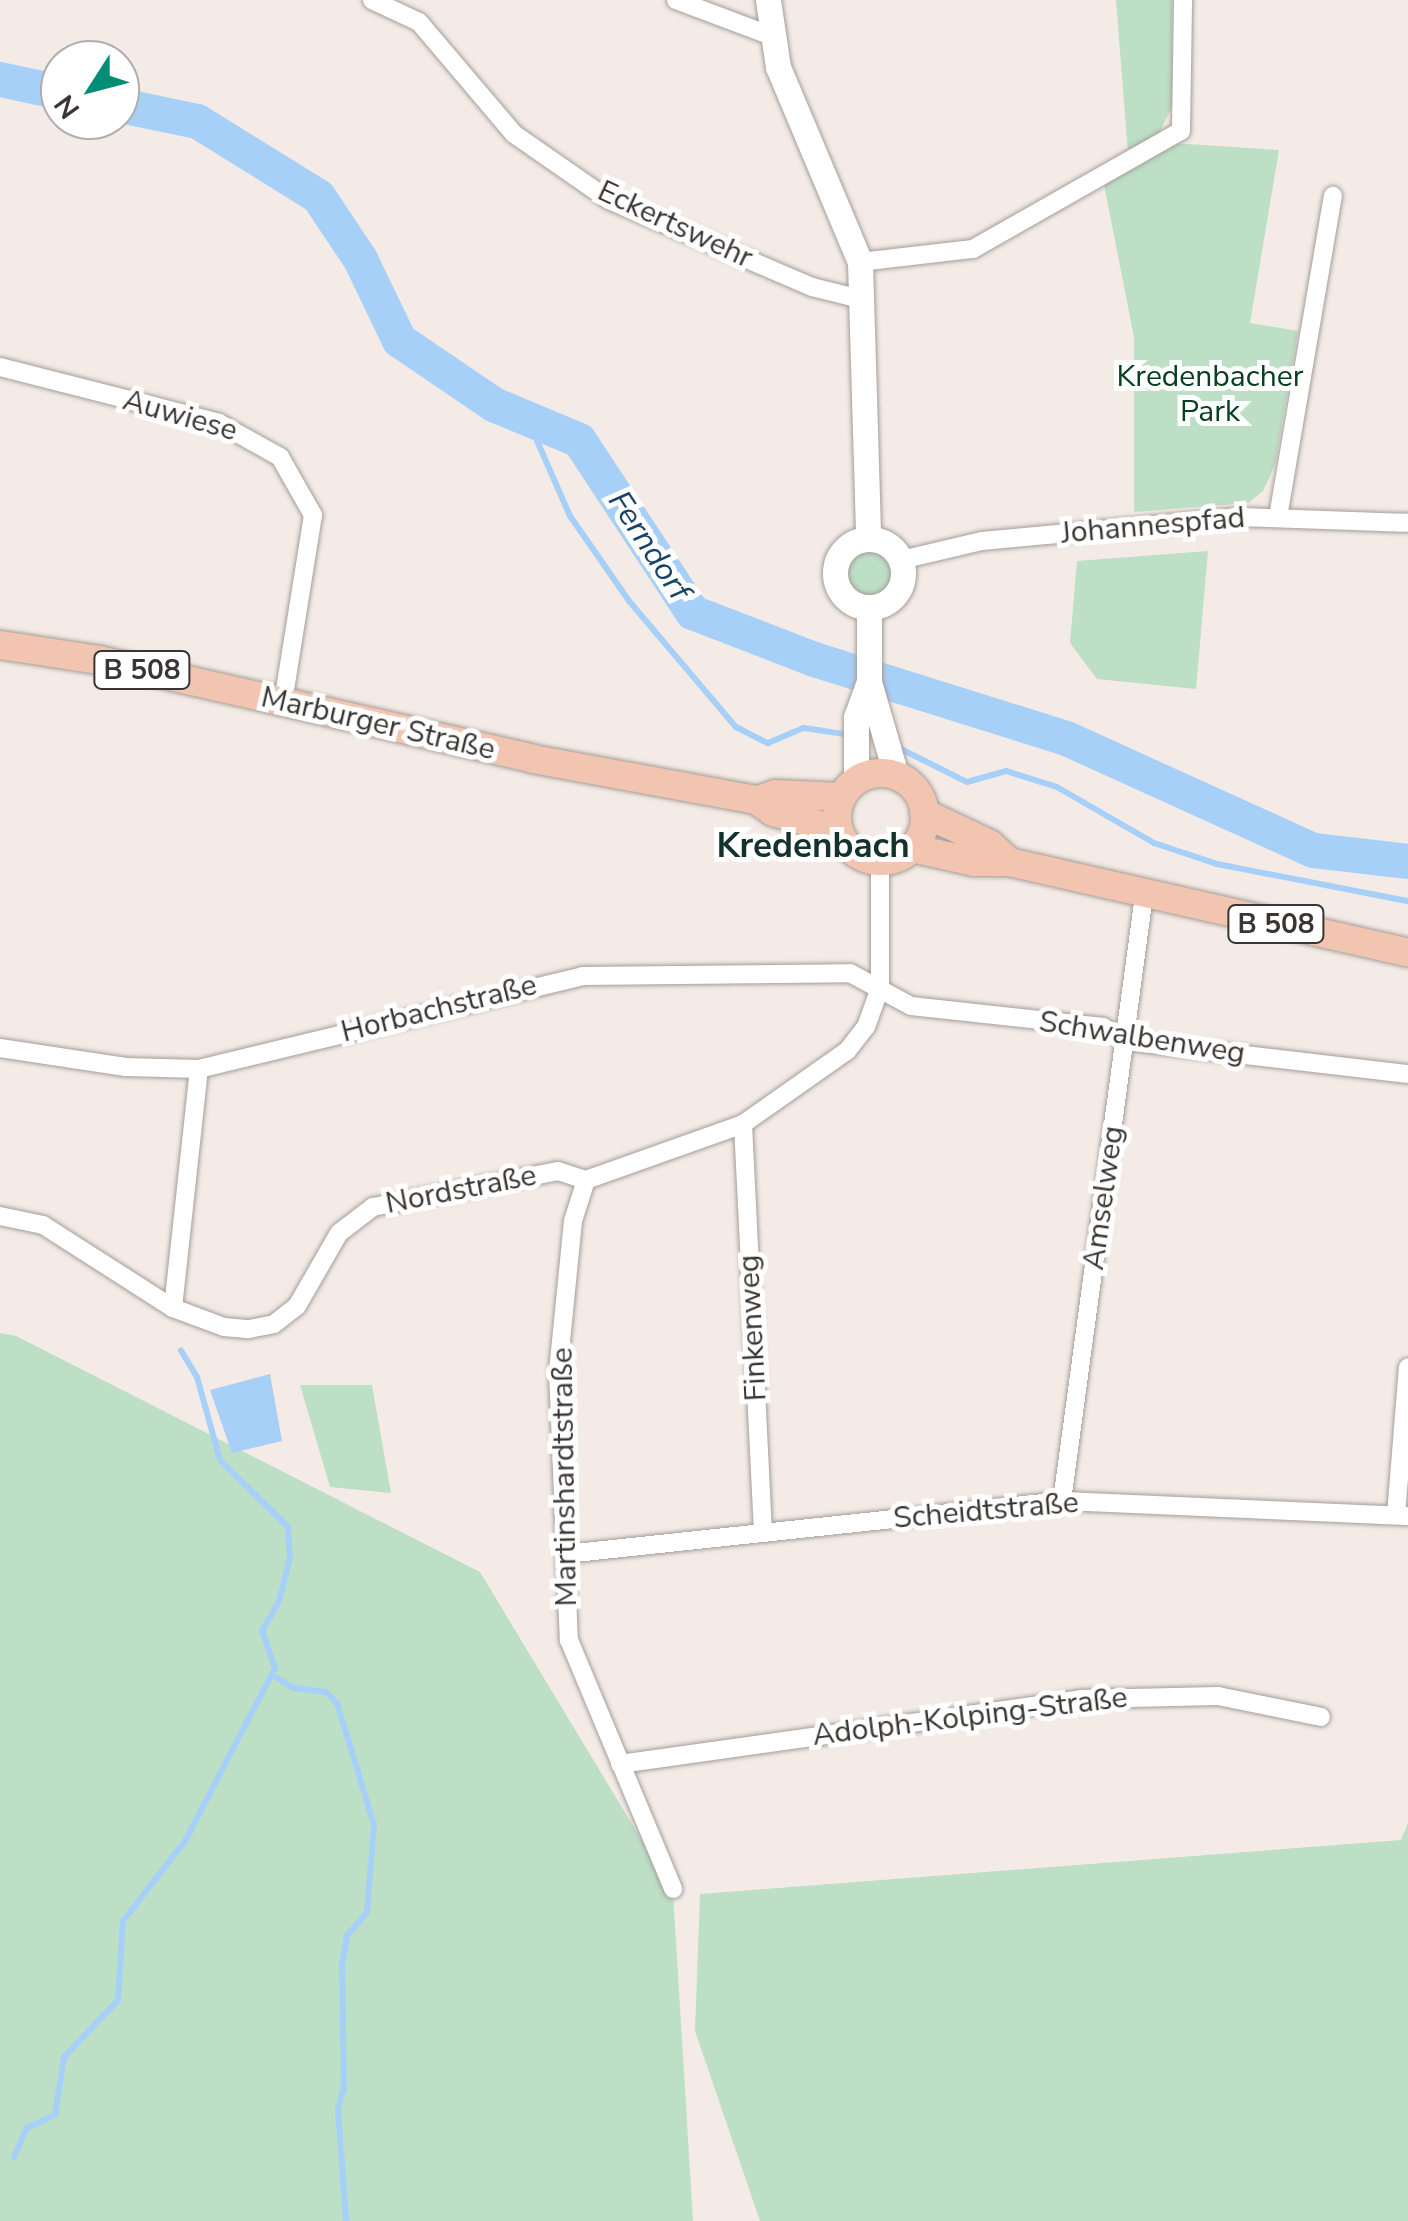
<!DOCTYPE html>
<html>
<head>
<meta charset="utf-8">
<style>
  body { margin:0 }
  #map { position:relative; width:1408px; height:2221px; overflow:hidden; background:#f4ebe6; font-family:"Nunito Sans",sans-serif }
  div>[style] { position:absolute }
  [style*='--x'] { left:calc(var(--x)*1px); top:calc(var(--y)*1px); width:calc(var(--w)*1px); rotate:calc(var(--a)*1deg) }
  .green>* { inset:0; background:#bddfc5 }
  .round { border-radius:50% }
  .water>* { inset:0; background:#a7d0f8 }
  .stream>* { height:6px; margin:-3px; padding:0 3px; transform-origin:3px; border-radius:3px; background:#a7d0f8 }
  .river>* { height:35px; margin:-17.5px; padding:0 17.5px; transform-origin:17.5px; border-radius:17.5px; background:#a7d0f8 }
  .roads { filter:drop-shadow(0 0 2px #a59d99) drop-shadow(0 0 2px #a59d99) }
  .street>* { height:18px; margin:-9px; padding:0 9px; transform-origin:9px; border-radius:9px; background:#fff }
  .secondary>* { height:25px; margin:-12.5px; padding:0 12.5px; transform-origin:12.5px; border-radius:12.5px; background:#fff }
  .secondary>.ring { margin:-12.5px; padding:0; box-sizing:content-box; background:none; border:25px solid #fff; border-radius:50% }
  .primary>* { height:28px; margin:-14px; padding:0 14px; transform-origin:14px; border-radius:14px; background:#f1c5af }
  .primary>.ring { margin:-14px; padding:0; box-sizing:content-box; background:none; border:28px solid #f1c5af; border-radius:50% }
  span { translate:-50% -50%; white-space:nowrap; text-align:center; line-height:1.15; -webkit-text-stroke:10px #fff; paint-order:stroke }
  .shield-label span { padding:2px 8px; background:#fff; border:2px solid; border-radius:8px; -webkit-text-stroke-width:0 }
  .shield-label { font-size:28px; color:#393534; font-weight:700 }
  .street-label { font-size:30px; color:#393534 }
  .park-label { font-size:30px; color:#07401e }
  .water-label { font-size:32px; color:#164368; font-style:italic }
  .quarter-label { font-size:35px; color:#13322b; font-weight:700 }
  .north { position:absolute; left:40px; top:40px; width:100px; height:100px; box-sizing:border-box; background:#fff; border:2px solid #b0aeae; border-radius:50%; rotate:234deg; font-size:28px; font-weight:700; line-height:40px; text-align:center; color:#393534 }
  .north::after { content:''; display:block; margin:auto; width:35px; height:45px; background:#008e77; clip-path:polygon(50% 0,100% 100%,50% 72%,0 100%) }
</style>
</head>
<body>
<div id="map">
  <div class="green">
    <div style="clip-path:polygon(1116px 0,1172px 0,1172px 107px,1158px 135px,1128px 153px)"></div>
    <div style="clip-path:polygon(1172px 143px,1279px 150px,1250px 323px,1298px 331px,1275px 465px,1263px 491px,1248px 503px,1134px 512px,1134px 337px,1104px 185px)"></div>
    <div class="round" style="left:835px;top:539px;width:68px;height:68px"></div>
    <div style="clip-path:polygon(1208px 551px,1196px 689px,1097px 679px,1070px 643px,1077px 561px)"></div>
    <div style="clip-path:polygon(0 1333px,16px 1336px,480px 1572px,673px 1892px,693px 2221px,0 2221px)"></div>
    <div style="clip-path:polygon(300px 1385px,372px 1385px,391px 1493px,330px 1487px)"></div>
    <div style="clip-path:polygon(1408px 1823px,1408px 2221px,760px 2221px,695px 2031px,700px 1894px,1401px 1840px)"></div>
  </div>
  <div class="water">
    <div style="clip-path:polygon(270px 1374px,282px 1441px,232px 1453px,210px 1390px)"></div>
  </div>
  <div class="stream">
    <div style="--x:527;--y:418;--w:107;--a:66.3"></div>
    <div style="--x:570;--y:516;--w:103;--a:55.2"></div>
    <div style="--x:629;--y:601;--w:165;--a:49.7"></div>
    <div style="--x:736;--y:727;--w:36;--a:27"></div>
    <div style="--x:768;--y:743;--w:39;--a:-23"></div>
    <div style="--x:804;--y:728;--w:48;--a:8.5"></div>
    <div style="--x:897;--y:747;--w:78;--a:26.6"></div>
    <div style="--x:967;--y:782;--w:41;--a:-15.8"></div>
    <div style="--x:1006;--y:771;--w:53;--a:17.4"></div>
    <div style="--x:1057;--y:787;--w:112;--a:30"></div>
    <div style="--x:1154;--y:843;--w:66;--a:18.4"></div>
    <div style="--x:1217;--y:864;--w:195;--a:11"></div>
    <div style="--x:272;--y:1675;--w:26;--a:31"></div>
    <div style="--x:294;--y:1688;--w:32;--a:7"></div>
    <div style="--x:326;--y:1692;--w:16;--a:45"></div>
    <div style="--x:337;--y:1703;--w:127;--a:73.1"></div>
    <div style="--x:374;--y:1825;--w:87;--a:94.6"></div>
    <div style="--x:367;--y:1912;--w:31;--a:130"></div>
    <div style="--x:347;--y:1936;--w:29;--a:100"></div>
    <div style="--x:342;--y:1965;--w:122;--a:89.1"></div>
    <div style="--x:344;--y:2087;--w:23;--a:105"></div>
    <div style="--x:338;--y:2109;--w:112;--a:85.9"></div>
    <div style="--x:14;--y:2157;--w:32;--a:-66"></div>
    <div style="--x:27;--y:2128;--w:31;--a:-25"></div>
    <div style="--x:55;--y:2115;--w:59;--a:-81.2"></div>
    <div style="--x:64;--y:2057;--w:79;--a:-46.5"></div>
    <div style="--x:118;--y:2000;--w:79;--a:-86.4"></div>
    <div style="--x:123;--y:1921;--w:101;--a:-52.2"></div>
    <div style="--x:185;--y:1841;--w:195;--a:-62.5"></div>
    <div style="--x:275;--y:1668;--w:39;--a:-109"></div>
    <div style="--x:262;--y:1631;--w:34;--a:-60"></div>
    <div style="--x:279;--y:1601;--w:44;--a:-75.7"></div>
    <div style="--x:290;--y:1558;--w:31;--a:-94"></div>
    <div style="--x:288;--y:1527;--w:95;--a:-135.4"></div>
    <div style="--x:220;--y:1460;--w:86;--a:-105.5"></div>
    <div style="--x:197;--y:1377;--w:31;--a:-121"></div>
  </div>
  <div class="river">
    <div style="--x:0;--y:79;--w:61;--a:12.2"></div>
    <div style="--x:120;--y:105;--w:79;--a:11.7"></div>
    <div style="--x:197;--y:121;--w:142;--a:31.8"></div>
    <div style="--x:318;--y:196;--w:76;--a:56.3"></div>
    <div style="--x:360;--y:259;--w:90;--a:64.3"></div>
    <div style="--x:399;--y:340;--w:114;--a:34.2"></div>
    <div style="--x:493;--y:404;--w:93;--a:22.7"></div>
    <div style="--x:579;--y:440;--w:206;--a:56.7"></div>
    <div style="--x:692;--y:612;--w:131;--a:21.1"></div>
    <div style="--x:814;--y:659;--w:264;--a:17.4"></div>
    <div style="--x:1066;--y:738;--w:271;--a:24.4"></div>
    <div style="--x:1313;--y:850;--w:96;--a:6.6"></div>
  </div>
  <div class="roads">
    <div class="street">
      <div style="--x:372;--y:0;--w:52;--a:25.1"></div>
      <div style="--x:419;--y:22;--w:147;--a:49.7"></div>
      <div style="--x:514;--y:134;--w:116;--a:34.8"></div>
      <div style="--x:609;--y:200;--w:221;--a:23.2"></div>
      <div style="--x:812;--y:287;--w:54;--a:14"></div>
      <div style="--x:676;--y:0;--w:99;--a:20.6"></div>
      <div style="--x:860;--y:262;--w:114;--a:-6.6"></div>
      <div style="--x:973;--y:249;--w:239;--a:-29.6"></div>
      <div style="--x:1181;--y:131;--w:131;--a:-89.1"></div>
      <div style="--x:0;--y:367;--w:226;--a:14.3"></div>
      <div style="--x:219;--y:423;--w:70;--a:29.1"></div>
      <div style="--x:280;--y:457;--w:67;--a:60.4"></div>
      <div style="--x:313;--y:515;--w:189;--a:99.1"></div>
      <div style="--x:1278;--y:517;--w:326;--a:-80.3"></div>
      <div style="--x:901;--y:560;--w:83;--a:-13.2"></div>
      <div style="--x:982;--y:541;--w:259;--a:-5.3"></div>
      <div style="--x:1240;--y:517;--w:168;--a:2"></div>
      <div style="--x:0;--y:1048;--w:127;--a:8.6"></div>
      <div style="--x:126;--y:1067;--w:73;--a:1.6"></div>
      <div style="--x:199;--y:1069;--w:394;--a:-13.6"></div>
      <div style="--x:582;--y:976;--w:268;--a:-0.6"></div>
      <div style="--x:850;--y:973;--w:69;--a:28.4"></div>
      <div style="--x:911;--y:1006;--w:193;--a:6.2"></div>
      <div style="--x:1103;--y:1027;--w:27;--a:31"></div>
      <div style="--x:1126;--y:1041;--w:284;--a:6.7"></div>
      <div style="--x:743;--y:1124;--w:408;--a:87.2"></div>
      <div style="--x:586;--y:1180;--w:43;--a:107.6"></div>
      <div style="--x:573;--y:1221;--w:150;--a:95.7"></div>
      <div style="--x:558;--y:1370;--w:270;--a:87.7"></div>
      <div style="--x:569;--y:1640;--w:270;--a:67.3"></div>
      <div style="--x:586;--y:1180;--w:167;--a:-19.6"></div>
      <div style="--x:743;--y:1124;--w:127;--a:-35.1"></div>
      <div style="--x:847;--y:1051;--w:31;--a:-52"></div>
      <div style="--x:866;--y:1027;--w:41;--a:-70.3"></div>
      <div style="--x:880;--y:988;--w:128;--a:-90"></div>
      <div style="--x:0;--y:1216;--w:44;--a:11.8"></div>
      <div style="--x:43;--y:1225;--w:154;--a:32.6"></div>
      <div style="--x:173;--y:1308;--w:54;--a:20.4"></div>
      <div style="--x:224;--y:1327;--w:25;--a:5"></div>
      <div style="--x:249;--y:1329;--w:25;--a:-11"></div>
      <div style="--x:274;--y:1324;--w:29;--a:-38"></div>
      <div style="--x:297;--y:1306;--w:84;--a:-60.1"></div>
      <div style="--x:339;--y:1233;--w:43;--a:-37.4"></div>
      <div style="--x:373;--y:1207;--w:188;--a:-11"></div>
      <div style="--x:558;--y:1171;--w:29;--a:18"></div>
      <div style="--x:173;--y:1308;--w:240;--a:-83.8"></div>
      <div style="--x:1062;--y:1501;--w:612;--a:-82.29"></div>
      <div style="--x:1396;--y:1515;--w:148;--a:-85.4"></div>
      <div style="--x:566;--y:1554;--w:499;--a:-6.1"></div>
      <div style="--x:1062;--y:1501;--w:346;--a:2.5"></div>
      <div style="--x:620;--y:1764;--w:466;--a:-8"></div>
      <div style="--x:1081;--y:1699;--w:137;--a:-1.3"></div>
      <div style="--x:1218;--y:1696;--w:105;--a:11.5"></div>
    </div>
    <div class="secondary">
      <div style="--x:768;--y:0;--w:68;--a:81.5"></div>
      <div style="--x:778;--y:67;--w:212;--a:67.2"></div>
      <div style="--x:860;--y:262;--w:277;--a:88.3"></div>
      <div class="ring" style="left:835px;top:539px;width:43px;height:43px"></div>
      <div style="--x:869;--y:682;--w:97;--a:73.8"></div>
      <div style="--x:856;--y:780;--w:63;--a:-90"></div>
      <div style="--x:856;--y:717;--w:37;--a:-70"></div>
      <div style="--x:869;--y:682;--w:74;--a:-90"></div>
    </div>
    <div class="primary">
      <div style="--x:0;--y:645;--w:100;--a:8.6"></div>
      <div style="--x:99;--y:660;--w:445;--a:12.8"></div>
      <div style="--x:533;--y:759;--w:227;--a:10.4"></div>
      <div style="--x:756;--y:800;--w:21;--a:35"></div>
      <div style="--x:773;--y:812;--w:67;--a:15.5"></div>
      <div class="ring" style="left:837px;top:773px;width:60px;height:60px"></div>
      <div style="--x:758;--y:800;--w:18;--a:-19"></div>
      <div style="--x:775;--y:794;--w:66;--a:2.6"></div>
      <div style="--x:924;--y:813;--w:73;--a:25.2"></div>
      <div style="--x:990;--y:844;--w:26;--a:43"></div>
      <div style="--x:912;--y:848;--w:64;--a:12.7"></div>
      <div style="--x:974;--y:862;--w:35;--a:0"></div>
      <div style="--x:1009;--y:862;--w:409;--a:12.8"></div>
    </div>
  </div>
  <div class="shield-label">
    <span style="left:142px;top:670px">B 508</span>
    <span style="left:1276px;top:924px">B 508</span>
  </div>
  <div class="street-label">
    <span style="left:675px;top:225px;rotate:25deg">Eckertswehr</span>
    <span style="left:180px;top:416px;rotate:16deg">Auwiese</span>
    <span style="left:1153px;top:526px;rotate:-5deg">Johannespfad</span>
    <span style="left:378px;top:724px;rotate:13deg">Marburger Straße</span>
    <span style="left:439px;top:1009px;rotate:-14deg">Horbachstraße</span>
    <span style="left:1142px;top:1038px;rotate:9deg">Schwalbenweg</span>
    <span style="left:461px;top:1190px;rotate:-11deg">Nordstraße</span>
    <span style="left:1104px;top:1198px;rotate:-82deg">Amselweg</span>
    <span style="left:753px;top:1328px;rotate:-93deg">Finkenweg</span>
    <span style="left:565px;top:1477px;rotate:-91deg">Martinshardtstraße</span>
    <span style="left:986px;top:1511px;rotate:-5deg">Scheidtstraße</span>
    <span style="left:970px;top:1717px;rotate:-7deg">Adolph-Kolping-Straße</span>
  </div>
  <div class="park-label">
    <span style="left:1210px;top:394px">Kredenbacher<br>Park</span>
  </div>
  <div class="water-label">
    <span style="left:649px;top:546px;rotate:57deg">Ferndorf</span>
  </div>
  <div class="quarter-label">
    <span style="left:813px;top:846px">Kredenbach</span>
  </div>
  <div class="north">N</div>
</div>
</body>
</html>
